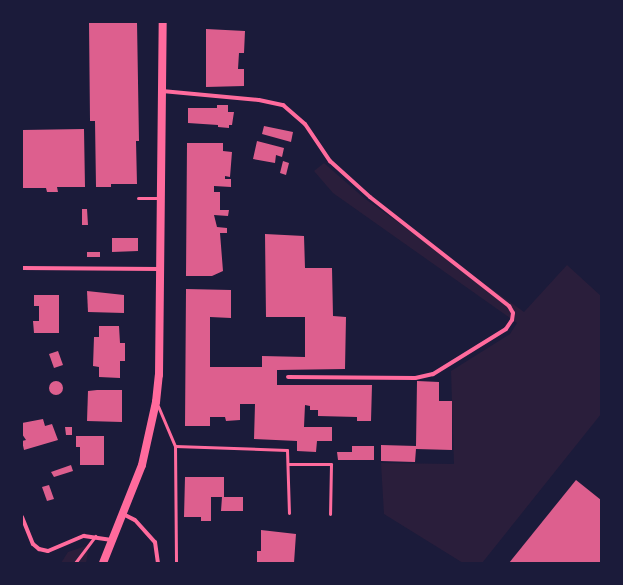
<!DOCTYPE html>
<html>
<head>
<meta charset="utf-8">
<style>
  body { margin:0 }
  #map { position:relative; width:623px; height:585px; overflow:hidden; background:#1b1b3a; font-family:Poppins,sans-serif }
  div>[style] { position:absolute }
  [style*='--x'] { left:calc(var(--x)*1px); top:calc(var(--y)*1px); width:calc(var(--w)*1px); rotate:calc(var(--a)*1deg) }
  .green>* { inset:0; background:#2a1e3b }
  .building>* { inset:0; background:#dd5f8e }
  .round { border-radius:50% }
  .service>* { height:3px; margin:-1.5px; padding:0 1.5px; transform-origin:1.5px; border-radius:1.5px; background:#ff6b9d }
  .minor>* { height:4px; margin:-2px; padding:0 2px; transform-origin:2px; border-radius:2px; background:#ff6b9d }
  .secondary>* { height:8px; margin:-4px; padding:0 4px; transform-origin:4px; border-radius:4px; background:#ff6b9d }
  span { translate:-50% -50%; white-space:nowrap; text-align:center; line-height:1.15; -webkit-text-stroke:4px #1b1b3a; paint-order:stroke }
  .frame { position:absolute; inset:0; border:23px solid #1b1b3a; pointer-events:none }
</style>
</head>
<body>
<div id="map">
  <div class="green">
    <div style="clip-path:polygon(324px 163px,364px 198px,524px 312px,567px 265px,601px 296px,601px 414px,482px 563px,463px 563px,384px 514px,381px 463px,454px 464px,451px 371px,510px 334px,517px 323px,333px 193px,314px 171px)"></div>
    <div style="clip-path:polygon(86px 546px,88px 551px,86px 563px,61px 563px,68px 552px)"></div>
  </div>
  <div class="building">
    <div style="clip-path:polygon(89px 22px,137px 22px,139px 141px,136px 141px,137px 184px,111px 184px,111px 187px,96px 187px,95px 121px,90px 121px)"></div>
    <div style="clip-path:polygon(206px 29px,245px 31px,244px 53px,239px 53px,238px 69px,244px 69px,244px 86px,206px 87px)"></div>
    <div style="clip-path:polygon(217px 105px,228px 105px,228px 112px,234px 112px,232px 125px,229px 125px,229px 128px,218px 127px,218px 125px,188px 123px,188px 108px,217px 108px)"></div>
    <div style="clip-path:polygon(264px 126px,293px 132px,291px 142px,262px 134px)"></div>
    <div style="clip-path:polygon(84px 129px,85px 187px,57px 187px,58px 192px,47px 192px,46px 188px,22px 188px,22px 130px)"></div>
    <div style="clip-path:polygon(257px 141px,284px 148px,282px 157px,276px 155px,275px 163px,253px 159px)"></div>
    <div style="clip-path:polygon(187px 143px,223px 143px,223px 151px,232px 152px,230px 177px,225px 176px,225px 179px,231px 179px,231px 187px,214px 186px,214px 192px,220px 192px,220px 210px,229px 210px,228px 216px,214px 215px,217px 227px,227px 228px,227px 233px,220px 233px,223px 271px,212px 276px,186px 276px)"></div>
    <div style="clip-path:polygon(283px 161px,289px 163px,286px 175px,280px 173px)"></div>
    <div style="clip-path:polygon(82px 209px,87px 209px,88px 225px,82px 225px)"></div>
    <div style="clip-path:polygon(265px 234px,304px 236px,305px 268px,332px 268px,333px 316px,346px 317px,345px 369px,277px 370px,277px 385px,372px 385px,371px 421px,357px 421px,357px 417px,318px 416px,318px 410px,310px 410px,310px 406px,305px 405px,304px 427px,332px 427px,332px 441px,317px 441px,316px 452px,297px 451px,297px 441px,254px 439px,255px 404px,240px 404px,240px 420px,226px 421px,225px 417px,210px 417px,210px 426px,185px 426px,186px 289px,231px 290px,231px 318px,210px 317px,210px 367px,262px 367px,262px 356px,305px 357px,305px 317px,266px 317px)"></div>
    <div style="clip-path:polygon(112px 238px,138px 238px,138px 251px,112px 252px)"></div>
    <div style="clip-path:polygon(87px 252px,100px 252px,100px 257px,87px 257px)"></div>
    <div style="clip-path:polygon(87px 291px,124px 295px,124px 313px,88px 312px)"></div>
    <div style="clip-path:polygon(34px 295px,59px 295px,59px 333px,34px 333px,33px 321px,39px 321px,39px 306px,34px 306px)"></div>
    <div style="clip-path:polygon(99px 326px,119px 326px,120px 343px,125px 343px,125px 361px,120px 361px,120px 378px,99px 377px,99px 367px,93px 366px,94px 337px,99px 337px)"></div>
    <div style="clip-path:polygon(58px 351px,63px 365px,54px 368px,49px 354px)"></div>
    <div class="round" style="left:49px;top:381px;width:14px;height:14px"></div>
    <div style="clip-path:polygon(417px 381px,439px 382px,439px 401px,452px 401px,452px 450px,416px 449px,415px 462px,381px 461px,381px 445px,416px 446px)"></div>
    <div style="clip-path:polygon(97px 390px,122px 390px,122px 422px,87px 421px,88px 391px)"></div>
    <div style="clip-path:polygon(43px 419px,45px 426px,52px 424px,58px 440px,24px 450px,22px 441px,26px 440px,22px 434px,22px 423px)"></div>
    <div style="clip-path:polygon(65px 427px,72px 427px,72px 435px,66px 435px)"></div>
    <div style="clip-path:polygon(76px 436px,104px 436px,104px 465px,80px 465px,80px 447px,76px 447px)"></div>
    <div style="clip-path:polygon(352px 446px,374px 446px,374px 460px,338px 460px,337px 452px,352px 452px)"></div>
    <div style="clip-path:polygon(71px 465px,73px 471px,54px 477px,51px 472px)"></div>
    <div style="clip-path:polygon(185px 477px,224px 477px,224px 497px,243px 497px,243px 511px,221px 511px,222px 497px,211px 497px,211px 521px,201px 521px,201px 517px,184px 517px)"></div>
    <div style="clip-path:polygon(576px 480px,601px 500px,601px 563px,509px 563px)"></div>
    <div style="clip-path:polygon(49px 485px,54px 499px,47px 501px,42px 487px)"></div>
    <div style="clip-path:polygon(261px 530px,296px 534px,294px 563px,257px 563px,257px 551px,261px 551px)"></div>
  </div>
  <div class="service">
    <div style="--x:138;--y:198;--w:22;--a:0"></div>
    <div style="--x:158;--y:406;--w:43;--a:67"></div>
    <div style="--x:175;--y:446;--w:117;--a:89.5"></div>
    <div style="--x:175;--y:446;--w:112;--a:2"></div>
    <div style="--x:287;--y:450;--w:63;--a:88.2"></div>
    <div style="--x:288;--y:464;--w:43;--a:0"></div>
    <div style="--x:331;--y:464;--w:50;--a:91.1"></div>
    <div style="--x:75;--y:563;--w:34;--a:-53"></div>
  </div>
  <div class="minor">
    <div style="--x:162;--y:91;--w:97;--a:5.3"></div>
    <div style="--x:259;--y:100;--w:25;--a:12"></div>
    <div style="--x:283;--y:105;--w:29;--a:41"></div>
    <div style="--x:305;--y:124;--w:45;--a:56"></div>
    <div style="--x:330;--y:161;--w:54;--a:42"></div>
    <div style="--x:370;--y:197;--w:177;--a:38.1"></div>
    <div style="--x:509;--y:306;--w:8;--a:60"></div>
    <div style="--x:513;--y:313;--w:7;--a:98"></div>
    <div style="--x:512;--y:320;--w:11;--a:124"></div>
    <div style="--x:506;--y:329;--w:86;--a:148.3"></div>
    <div style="--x:433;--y:374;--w:18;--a:167"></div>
    <div style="--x:415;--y:378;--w:127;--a:-179.5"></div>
    <div style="--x:22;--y:268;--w:138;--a:0.4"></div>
    <div style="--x:123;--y:514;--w:13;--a:27"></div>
    <div style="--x:135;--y:520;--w:30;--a:48"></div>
    <div style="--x:155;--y:542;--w:21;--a:82"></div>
    <div style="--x:22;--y:517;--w:29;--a:68"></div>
    <div style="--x:33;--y:544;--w:8;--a:40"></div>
    <div style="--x:39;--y:549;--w:9;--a:13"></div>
    <div style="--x:48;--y:551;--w:39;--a:-23"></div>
    <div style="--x:84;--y:536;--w:28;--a:8"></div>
  </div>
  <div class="secondary">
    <div style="--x:103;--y:563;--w:105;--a:-68.3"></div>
    <div style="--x:142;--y:465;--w:65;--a:-77.5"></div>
    <div style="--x:156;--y:402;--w:27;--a:-84"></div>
    <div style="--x:159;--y:375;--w:353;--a:-89.4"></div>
  </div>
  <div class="frame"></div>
</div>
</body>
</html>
